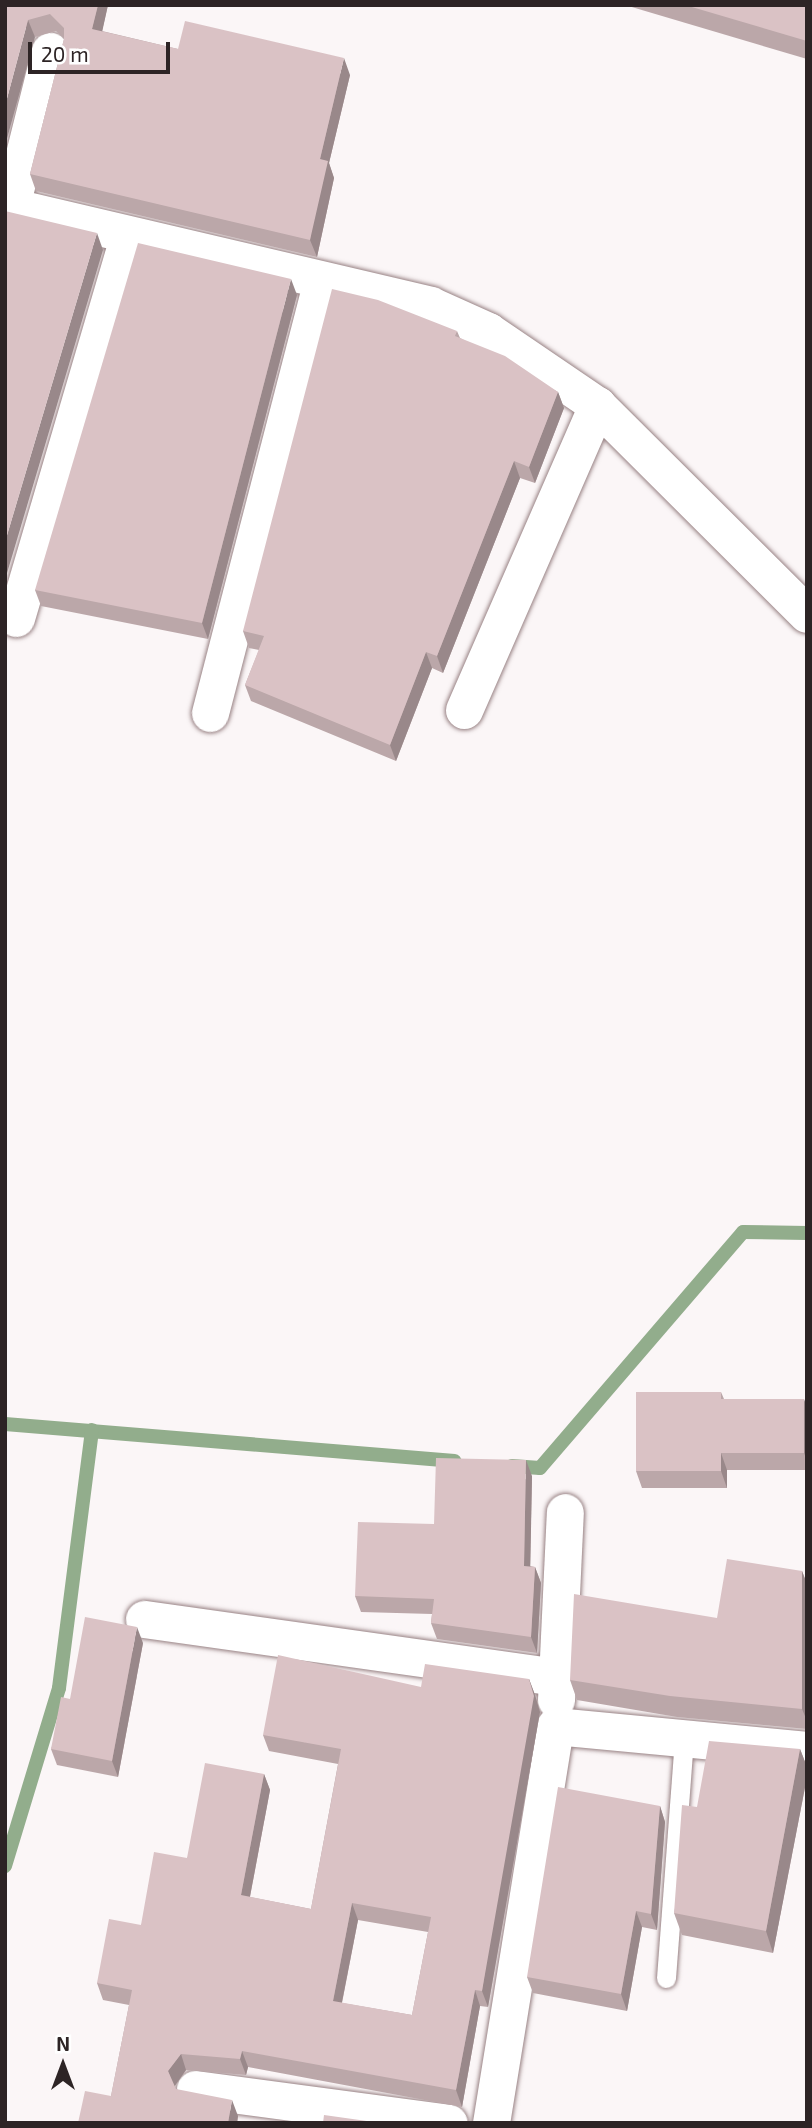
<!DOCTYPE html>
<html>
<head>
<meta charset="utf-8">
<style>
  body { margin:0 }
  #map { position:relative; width:812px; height:2128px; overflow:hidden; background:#fbf6f7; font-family:"Exo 2",sans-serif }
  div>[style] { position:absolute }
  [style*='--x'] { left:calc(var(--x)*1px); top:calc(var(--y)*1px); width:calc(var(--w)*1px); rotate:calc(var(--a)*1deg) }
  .stream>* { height:14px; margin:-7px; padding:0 7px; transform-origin:7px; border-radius:7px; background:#92ad8c }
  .roads { filter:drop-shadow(0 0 2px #988284) drop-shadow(0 0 2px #988284) }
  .service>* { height:19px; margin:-9.5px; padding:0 9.5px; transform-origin:9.5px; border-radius:9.5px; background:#fff }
  .minor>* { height:37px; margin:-18.5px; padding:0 18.5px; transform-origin:18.5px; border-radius:18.5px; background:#fff }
  .wall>* { inset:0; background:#bba7a9 }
  .shaded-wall>* { inset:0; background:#99888a }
  .building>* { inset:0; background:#dac2c5 }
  span { translate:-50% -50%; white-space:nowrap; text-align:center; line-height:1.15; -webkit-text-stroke:5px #fff; paint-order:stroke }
  .frame { position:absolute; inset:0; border:7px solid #2d2425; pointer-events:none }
  .north { position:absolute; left:28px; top:2030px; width:70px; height:70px; -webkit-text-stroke:5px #fff; paint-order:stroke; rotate:0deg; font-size:19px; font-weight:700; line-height:28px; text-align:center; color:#2d2425 }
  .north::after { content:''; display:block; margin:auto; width:24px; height:32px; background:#2d2425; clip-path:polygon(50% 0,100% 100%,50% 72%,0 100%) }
  .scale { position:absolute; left:28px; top:42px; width:142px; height:32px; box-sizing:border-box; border:4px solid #2d2425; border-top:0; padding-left:9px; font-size:21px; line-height:24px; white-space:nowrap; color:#2d2425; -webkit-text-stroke:5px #fff; paint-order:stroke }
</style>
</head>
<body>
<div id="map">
  <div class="stream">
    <div style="--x:5;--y:1424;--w:451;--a:4.7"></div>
    <div style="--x:512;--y:1466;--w:28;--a:4"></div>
    <div style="--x:540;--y:1468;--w:311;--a:-49.3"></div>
    <div style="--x:743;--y:1232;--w:64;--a:0.9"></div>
    <div style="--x:5;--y:1866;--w:186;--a:-73.1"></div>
    <div style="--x:59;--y:1688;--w:260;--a:-82.7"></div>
  </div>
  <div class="roads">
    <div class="service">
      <div style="--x:666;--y:1978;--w:241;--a:-85.7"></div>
    </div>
    <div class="minor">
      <div style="--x:5;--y:205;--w:437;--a:13.2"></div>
      <div style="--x:430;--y:305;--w:64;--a:24.1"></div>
      <div style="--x:488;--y:331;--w:132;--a:34.2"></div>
      <div style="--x:597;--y:405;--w:296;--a:44.9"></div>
      <div style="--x:11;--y:206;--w:160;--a:-75.9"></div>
      <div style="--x:16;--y:618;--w:399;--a:-73.6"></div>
      <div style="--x:464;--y:710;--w:333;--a:-66.4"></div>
      <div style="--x:210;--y:713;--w:446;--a:-75.5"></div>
      <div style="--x:144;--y:1619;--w:417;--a:8"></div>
      <div style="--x:556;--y:1700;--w:188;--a:-87.3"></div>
      <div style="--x:195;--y:2089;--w:256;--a:7.6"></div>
      <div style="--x:491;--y:2123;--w:402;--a:-80.8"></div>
      <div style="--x:555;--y:1726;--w:253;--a:5.4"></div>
    </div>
  </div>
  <div class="wall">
    <div style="clip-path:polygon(5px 5px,108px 5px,102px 31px,178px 49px,350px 75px,329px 163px,334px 178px,317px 257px,36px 191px,30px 174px,64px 39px,56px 31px,35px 37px)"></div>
    <div style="clip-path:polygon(625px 5px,807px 5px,807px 59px)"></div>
    <div style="clip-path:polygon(297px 295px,208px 639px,41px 606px,35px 590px)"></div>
    <div style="clip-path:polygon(457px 331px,460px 338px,558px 392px,564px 408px,535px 483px,520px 478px,443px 673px,432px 668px,396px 761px,251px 701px,245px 685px,259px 650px,249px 648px,243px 631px)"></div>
    <div style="clip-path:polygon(721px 1392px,724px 1399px,807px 1407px,807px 1470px,727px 1470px,727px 1488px,642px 1488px,636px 1471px)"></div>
    <div style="clip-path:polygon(532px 1476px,530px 1566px,535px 1567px,541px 1583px,537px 1653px,437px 1639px,431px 1623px,432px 1614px,361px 1612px,355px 1596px,434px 1524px)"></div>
    <div style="clip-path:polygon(802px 1571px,807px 1584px,807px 1729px,677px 1717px,577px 1700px,570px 1680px,717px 1618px)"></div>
    <div style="clip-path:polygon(143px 1643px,118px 1777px,57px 1765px,51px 1749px,70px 1699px)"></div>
    <div style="clip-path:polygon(evenodd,529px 1679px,535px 1695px,540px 1712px,488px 2007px,480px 2006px,462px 2107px,248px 2067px,246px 2075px,186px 2070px,175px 2086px,176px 2089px,238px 2116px,237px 2123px,78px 2123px,111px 2096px,129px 2005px,103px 2000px,97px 1983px,141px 1925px,187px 1858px,264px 1774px,270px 1790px,250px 1897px,311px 1909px,338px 1764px,269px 1751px,263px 1735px,421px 1687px,529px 1679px,358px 1920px,428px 1932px,412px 2015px,342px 2003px,358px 1920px)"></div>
    <div style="clip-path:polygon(800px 1749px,807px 1767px,807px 1777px,773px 1953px,682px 1935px,674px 1913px,697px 1807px)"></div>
    <div style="clip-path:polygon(660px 1806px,665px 1822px,657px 1930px,642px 1927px,627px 2011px,533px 1993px,527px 1977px)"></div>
  </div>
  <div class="shaded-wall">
    <div style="clip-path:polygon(98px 5px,108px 5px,99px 46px,92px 29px)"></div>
    <div style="clip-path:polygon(28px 20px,35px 37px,5px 146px,5px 106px)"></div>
    <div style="clip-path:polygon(344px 58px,350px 75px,329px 163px,334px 178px,317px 257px,310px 240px,320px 159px)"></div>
    <div style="clip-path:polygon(97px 233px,103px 250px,5px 580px,5px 542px)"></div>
    <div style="clip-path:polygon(291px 279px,297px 295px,208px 639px,202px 623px)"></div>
    <div style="clip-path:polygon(558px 392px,564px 408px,535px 483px,529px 467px)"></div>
    <div style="clip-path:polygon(514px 461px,520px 478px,443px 673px,437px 656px)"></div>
    <div style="clip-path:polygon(426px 652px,432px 668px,396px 761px,390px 745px)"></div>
    <div style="clip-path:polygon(804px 1399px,807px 1407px,807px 1461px,804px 1453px)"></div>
    <div style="clip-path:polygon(721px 1453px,727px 1470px,727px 1488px,721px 1471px)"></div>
    <div style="clip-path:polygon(526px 1460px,532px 1476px,530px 1582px,524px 1566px)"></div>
    <div style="clip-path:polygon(535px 1567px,541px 1583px,537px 1653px,531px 1637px)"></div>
    <div style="clip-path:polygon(802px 1571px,807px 1584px,807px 1721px,802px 1709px)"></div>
    <div style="clip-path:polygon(137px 1627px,143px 1643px,118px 1777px,112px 1761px)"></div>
    <div style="clip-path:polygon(529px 1679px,535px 1695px,540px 1712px,488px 2007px,482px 1991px)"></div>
    <div style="clip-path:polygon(800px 1749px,807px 1767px,807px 1777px,773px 1953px,766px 1931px)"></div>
    <div style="clip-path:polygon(264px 1774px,270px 1790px,247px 1912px,241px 1895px)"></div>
    <div style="clip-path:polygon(660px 1806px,665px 1822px,657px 1930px,651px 1914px)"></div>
    <div style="clip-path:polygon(352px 1903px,358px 1920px,339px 2017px,333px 2001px)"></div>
    <div style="clip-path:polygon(636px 1911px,642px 1927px,627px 2011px,621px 1994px)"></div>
    <div style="clip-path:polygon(475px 1990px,480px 2006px,462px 2107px,456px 2090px)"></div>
    <div style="clip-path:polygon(242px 2051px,248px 2067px,246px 2075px,240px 2059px)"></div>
    <div style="clip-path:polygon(181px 2054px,186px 2070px,174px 2087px,168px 2071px)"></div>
    <div style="clip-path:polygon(232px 2100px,238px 2116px,237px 2123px,228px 2123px)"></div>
  </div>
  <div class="building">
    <div style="clip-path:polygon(5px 5px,98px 5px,92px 29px,178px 49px,185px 21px,344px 58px,320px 159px,328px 161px,310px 240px,30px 174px,64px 39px,64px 28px,50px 14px,28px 20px,5px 106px)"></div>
    <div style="clip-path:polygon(685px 5px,807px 5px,807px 41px)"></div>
    <div style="clip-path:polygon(5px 211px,97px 233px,5px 542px)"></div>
    <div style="clip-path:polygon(138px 243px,291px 279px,202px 623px,35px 590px)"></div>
    <div style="clip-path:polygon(332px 289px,378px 300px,457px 331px,455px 336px,505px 356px,558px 392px,529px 467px,514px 461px,437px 656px,426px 652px,390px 745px,245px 685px,264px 636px,243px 631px)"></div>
    <div style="clip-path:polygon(636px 1392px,721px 1392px,721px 1399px,804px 1399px,804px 1453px,721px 1453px,721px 1471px,636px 1471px)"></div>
    <div style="clip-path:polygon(436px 1458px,526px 1460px,524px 1566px,535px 1567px,531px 1637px,431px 1623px,434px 1599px,355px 1596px,358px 1522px,434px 1524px)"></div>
    <div style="clip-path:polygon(727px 1559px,802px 1571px,802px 1709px,670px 1696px,570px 1680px,574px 1594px,717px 1618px)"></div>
    <div style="clip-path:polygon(85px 1617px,137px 1627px,112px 1761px,51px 1749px,61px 1697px,70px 1699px)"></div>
    <div style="clip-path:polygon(evenodd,278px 1655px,421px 1687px,425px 1664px,529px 1679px,534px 1696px,482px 1991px,475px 1990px,456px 2090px,242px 2051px,240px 2059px,181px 2054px,168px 2071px,176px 2089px,232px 2100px,228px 2123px,78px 2123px,85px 2091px,111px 2096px,132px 1990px,97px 1983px,109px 1919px,141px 1925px,154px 1852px,187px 1858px,205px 1763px,264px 1774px,241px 1895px,311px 1909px,341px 1749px,263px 1735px,278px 1655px,352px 1903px,431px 1917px,412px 2015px,333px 2001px,352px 1903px)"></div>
    <div style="clip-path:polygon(709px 1741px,800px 1749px,766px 1931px,674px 1913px,682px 1805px,697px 1807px)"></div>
    <div style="clip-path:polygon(558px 1787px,660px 1806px,651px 1914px,636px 1911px,621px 1994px,527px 1977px)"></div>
    <div style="clip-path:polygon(324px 2115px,381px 2123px,323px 2123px)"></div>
  </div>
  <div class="frame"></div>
  <div class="north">N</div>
  <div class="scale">20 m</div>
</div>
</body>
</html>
